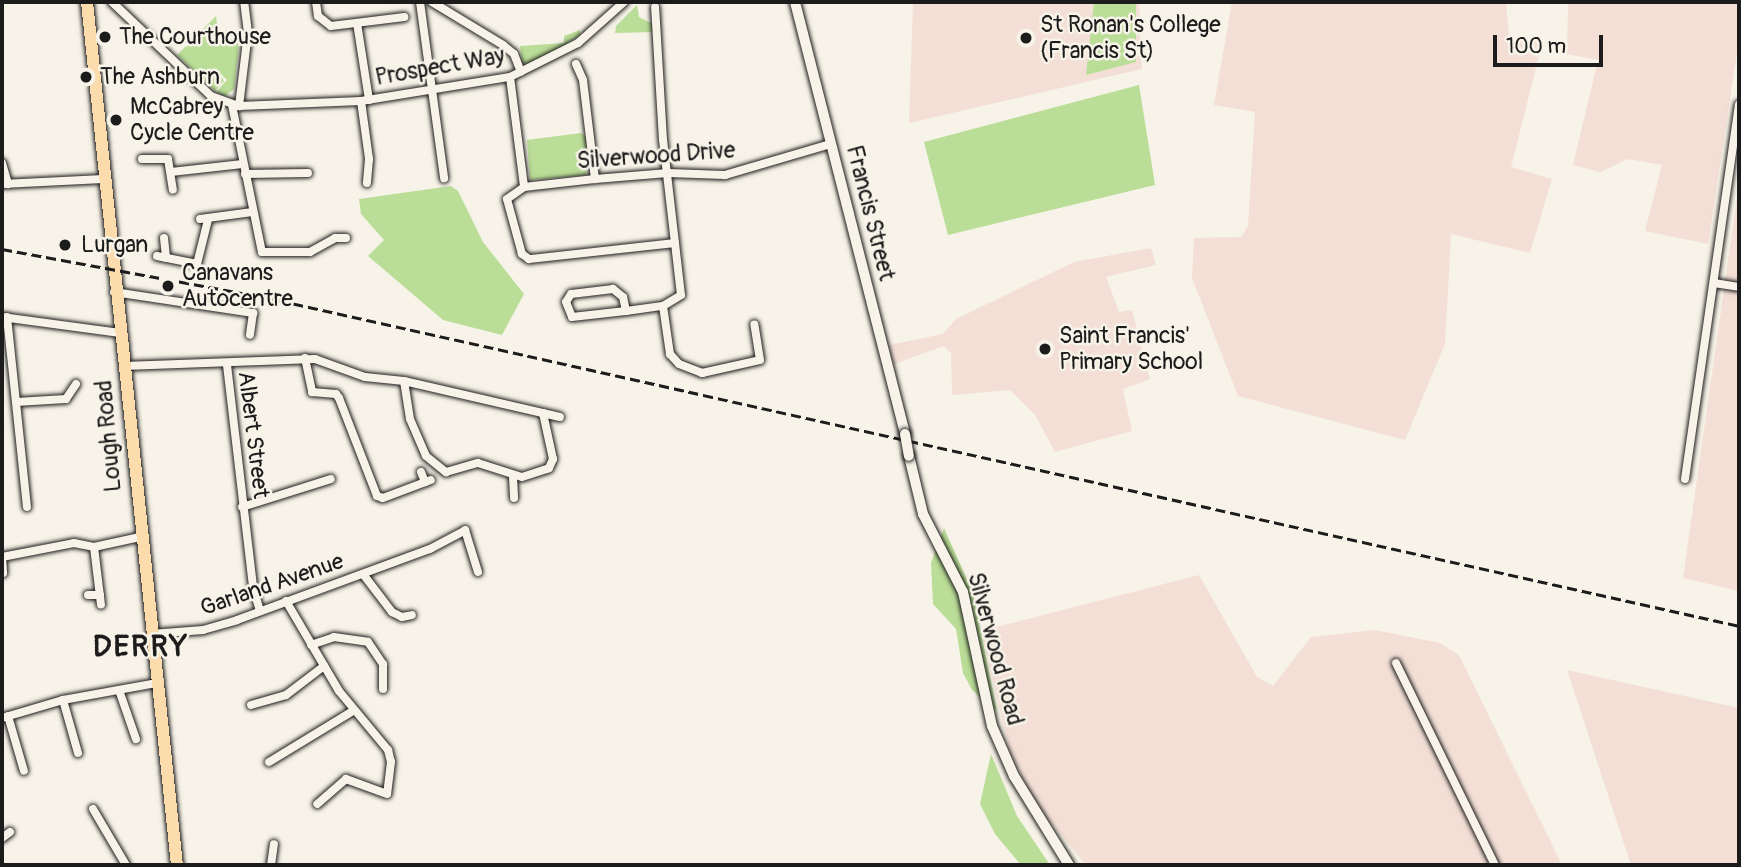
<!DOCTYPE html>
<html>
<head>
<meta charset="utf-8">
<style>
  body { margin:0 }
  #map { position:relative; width:1741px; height:867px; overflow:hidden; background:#f7f3e8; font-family:Pangolin,sans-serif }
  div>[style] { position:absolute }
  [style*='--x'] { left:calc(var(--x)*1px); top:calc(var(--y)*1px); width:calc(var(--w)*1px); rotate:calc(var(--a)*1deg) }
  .built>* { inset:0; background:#f3dfd6 }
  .green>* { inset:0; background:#badd97 }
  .roads { filter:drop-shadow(0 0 2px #1c1c1c) drop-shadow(0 0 2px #1c1c1c) }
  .minor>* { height:8px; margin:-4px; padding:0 4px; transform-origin:4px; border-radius:4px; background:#f7f3e8 }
  .secondary>* { height:10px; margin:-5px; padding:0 5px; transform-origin:5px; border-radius:5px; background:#f7f3e8 }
  .primary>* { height:12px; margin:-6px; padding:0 6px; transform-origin:6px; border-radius:6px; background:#fcdcac }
  .rail>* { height:2.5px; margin-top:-1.25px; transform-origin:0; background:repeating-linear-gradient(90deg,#1c1c1c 0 10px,transparent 0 15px) }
  .bridges { filter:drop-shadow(0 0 2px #1c1c1c) drop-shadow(0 0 2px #1c1c1c) }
  .secondary-bridge>* { height:10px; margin:-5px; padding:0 5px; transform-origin:5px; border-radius:5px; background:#f7f3e8 }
  .dots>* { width:19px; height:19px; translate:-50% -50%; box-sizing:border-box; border:4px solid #f7f3e8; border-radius:50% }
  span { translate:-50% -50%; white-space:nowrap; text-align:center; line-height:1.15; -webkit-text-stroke:5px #f7f3e8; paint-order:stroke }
  .poi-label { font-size:23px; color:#1c1c1c }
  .left { translate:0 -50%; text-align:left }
  .street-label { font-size:23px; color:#1c1c1c }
  .district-label { font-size:30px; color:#1c1c1c; font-weight:700; letter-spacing:2px }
  .frame { position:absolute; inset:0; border:4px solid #1c1c1c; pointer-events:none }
  .scale { position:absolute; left:1493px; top:35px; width:110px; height:32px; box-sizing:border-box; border:4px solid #1c1c1c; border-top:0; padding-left:9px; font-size:21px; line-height:24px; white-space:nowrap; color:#1c1c1c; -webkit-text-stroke:5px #f7f3e8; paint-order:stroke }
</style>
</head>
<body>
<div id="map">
  <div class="built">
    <div style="clip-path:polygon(913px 2px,1139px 2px,1142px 69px,909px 123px)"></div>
    <div style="clip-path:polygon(1232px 2px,1506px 2px,1509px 36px,1542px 44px,1511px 167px,1552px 179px,1530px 253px,1451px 234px,1445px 344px,1405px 440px,1238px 396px,1192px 278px,1194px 238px,1241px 237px,1248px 226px,1255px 112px,1214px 105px)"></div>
    <div style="clip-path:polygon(1568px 2px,1739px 4px,1739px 40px,1708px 244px,1645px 231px,1662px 165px,1628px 159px,1600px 172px,1573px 165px,1598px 60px,1567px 54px)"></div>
    <div style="clip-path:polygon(1739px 184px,1739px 591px,1683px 578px)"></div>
    <div style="clip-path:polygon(1151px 248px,1156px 265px,1106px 277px,1119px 312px,1132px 310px,1150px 379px,1123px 389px,1132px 431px,1055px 452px,1035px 415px,1010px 390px,952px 395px,951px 353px,944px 346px,894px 364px,889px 345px,943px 334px,956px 319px,1074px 262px)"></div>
    <div style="clip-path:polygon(1199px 575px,1257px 677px,1273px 686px,1311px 637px,1375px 630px,1440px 643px,1459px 655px,1562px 865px,1086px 865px,1037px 806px,1010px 752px,981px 631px)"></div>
    <div style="clip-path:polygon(1567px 670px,1739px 708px,1739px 865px,1631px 865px)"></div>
  </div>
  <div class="green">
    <div style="clip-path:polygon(1094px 2px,1136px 3px,1136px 62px,1086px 75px)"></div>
    <div style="clip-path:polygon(637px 5px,639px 17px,653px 24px,654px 32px,615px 33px,616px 26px)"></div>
    <div style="clip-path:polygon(216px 16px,219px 40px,240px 38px,234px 89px,225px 96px,216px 92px,227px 80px,217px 70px,224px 81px,215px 91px,177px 55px)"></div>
    <div style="clip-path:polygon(580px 30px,580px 35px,550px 54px,529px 64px,522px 62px,520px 46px,564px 43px,564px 36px)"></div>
    <div style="clip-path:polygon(1139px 85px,1155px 185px,948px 235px,924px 142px)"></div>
    <div style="clip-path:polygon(581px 133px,586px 137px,586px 175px,530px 180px,527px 140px)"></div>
    <div style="clip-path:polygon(451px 186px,458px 191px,483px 242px,524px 294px,502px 335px,443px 320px,368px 256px,384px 240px,361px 214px,359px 199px)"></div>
    <div style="clip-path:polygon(944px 528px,973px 593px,997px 711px,972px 690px,963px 673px,956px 629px,933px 604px,931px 563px)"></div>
    <div style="clip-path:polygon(991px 754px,1017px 816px,1050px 865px,1021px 865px,995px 834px,980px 804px)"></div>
  </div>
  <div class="roads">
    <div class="minor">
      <div style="--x:112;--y:2;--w:137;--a:43.5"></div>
      <div style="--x:211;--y:96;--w:30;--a:20"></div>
      <div style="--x:239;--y:106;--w:122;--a:-2.3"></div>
      <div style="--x:361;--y:101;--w:151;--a:-9.2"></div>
      <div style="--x:510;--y:77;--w:76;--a:-26.6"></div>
      <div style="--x:578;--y:43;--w:62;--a:-41.7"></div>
      <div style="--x:316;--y:2;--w:14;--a:82"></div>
      <div style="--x:318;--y:16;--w:16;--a:38"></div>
      <div style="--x:331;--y:26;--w:74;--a:-7"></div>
      <div style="--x:420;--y:2;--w:178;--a:82.2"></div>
      <div style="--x:432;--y:2;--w:83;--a:31.2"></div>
      <div style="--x:503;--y:45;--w:14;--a:39"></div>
      <div style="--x:514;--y:54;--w:19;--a:69"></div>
      <div style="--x:357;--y:23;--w:78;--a:81.1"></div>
      <div style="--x:576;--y:64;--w:17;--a:66"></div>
      <div style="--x:583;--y:80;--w:100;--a:83.1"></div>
      <div style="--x:510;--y:77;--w:111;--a:82.7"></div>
      <div style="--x:361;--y:101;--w:59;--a:82.1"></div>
      <div style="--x:369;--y:159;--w:24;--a:95"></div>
      <div style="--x:232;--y:105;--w:150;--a:78.5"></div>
      <div style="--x:262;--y:252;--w:48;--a:0"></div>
      <div style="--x:310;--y:252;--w:29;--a:-29"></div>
      <div style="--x:335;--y:238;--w:11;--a:0"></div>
      <div style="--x:239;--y:106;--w:74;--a:-83"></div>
      <div style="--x:248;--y:33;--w:31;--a:-97"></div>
      <div style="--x:142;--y:159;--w:26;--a:0"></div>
      <div style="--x:168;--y:159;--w:31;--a:81"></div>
      <div style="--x:2;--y:163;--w:22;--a:74"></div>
      <div style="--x:171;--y:172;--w:72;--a:-6.3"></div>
      <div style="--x:245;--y:174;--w:63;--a:-0.9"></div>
      <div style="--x:2;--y:184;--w:101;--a:-2.8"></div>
      <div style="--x:200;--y:219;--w:53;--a:-7.5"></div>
      <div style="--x:164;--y:238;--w:20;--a:84"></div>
      <div style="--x:675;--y:243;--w:147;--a:173.7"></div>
      <div style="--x:529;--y:259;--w:9;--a:-144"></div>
      <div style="--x:522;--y:254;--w:57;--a:-105.3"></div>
      <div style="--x:507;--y:199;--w:21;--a:-35"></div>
      <div style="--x:524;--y:187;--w:71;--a:-6.4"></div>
      <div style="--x:595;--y:179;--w:73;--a:-4.7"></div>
      <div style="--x:668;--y:173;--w:57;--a:2"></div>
      <div style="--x:725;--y:175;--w:109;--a:-16.4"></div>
      <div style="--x:157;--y:256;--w:41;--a:11.3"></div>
      <div style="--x:197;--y:264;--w:45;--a:-76"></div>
      <div style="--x:1714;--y:283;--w:25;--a:9"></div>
      <div style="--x:114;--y:292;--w:141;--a:8.6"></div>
      <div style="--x:253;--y:313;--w:22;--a:98"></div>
      <div style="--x:663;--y:306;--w:49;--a:81.7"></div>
      <div style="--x:670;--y:354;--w:13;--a:48"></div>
      <div style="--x:679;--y:364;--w:25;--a:21"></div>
      <div style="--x:702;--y:373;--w:59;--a:-12.6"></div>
      <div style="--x:760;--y:360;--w:36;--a:-99"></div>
      <div style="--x:626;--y:311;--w:14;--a:-102"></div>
      <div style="--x:623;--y:297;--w:13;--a:-141"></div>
      <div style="--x:613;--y:289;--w:42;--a:173.2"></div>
      <div style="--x:571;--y:294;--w:9;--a:122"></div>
      <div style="--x:566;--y:302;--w:16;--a:68"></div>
      <div style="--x:572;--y:317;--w:54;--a:-6.3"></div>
      <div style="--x:626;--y:311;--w:37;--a:-8"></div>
      <div style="--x:663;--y:306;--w:21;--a:-31"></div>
      <div style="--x:681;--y:295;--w:156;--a:-96.6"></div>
      <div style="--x:663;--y:140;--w:133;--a:-93.4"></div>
      <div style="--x:2;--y:317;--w:119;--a:7.7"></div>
      <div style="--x:7;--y:317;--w:191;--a:84"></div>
      <div style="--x:305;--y:358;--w:35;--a:78"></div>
      <div style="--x:312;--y:392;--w:24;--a:5"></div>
      <div style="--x:336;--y:394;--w:5;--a:53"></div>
      <div style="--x:339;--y:398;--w:105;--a:68.8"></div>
      <div style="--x:377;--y:496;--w:6;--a:18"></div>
      <div style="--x:383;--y:498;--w:51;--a:-20.6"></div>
      <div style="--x:227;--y:365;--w:225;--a:83.3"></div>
      <div style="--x:253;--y:588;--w:24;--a:73"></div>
      <div style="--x:124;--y:366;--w:191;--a:-2.1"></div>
      <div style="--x:315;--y:359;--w:53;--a:19.8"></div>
      <div style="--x:365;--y:377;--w:39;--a:6"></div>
      <div style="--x:404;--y:381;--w:160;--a:13"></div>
      <div style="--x:404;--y:381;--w:38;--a:81"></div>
      <div style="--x:410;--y:419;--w:40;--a:66.6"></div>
      <div style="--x:426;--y:456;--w:26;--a:39"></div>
      <div style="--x:446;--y:472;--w:33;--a:-16"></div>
      <div style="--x:478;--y:463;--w:46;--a:17.7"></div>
      <div style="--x:522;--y:477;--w:28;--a:-18"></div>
      <div style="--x:549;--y:468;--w:10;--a:-66"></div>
      <div style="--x:553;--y:459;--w:47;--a:-102.3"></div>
      <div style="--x:16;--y:402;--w:50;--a:-3.4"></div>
      <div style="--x:66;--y:399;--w:18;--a:-56"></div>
      <div style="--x:421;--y:472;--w:11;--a:68"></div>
      <div style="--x:513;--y:477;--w:21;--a:87"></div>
      <div style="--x:1685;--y:479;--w:378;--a:-81.8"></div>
      <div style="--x:242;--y:507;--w:93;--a:-17.5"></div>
      <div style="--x:94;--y:547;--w:58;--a:83.1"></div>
      <div style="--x:2;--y:557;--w:73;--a:-11"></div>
      <div style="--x:74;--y:543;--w:20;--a:11"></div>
      <div style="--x:94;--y:547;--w:47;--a:-12.3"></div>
      <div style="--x:2;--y:557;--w:16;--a:86"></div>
      <div style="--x:363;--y:574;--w:48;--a:52.7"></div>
      <div style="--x:392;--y:612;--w:11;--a:27"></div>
      <div style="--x:402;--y:617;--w:10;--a:-11"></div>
      <div style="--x:88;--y:595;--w:12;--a:0"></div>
      <div style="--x:286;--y:601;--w:104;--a:59.5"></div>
      <div style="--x:339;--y:691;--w:77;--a:50.3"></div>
      <div style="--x:388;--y:750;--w:12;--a:76"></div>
      <div style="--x:391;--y:762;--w:32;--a:97"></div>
      <div style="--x:387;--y:794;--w:44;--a:-159.9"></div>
      <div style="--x:346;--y:779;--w:38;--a:139"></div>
      <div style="--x:151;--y:634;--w:52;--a:-4.4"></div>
      <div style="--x:203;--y:630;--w:35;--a:-16"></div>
      <div style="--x:237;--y:620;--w:206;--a:-20.2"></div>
      <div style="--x:430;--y:549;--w:40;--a:-28"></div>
      <div style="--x:465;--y:530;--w:44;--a:72.8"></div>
      <div style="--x:311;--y:645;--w:24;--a:-19"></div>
      <div style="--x:334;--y:637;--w:34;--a:8"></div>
      <div style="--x:368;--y:642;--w:27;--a:56"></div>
      <div style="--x:383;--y:664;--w:25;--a:90"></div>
      <div style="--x:1396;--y:663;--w:225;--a:63.9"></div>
      <div style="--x:119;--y:690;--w:52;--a:70.9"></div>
      <div style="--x:63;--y:700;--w:55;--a:74.2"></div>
      <div style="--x:251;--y:705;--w:36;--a:-16"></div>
      <div style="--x:286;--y:695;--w:48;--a:-37.3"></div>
      <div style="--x:8;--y:716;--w:57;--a:73.8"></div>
      <div style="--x:2;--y:718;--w:64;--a:-16.4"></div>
      <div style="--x:63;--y:700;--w:96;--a:-10.3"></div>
      <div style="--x:269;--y:762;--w:98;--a:-31.3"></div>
      <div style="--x:93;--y:809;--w:65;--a:59.5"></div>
      <div style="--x:2;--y:838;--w:10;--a:-37"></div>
      <div style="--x:271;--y:865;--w:21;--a:-82"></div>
    </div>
    <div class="secondary">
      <div style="--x:795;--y:2;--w:446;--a:75.7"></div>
      <div style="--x:909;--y:456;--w:60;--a:76.4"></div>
      <div style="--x:923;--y:514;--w:88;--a:62.9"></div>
      <div style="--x:963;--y:592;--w:137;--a:77.8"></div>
      <div style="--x:992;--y:726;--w:55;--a:66.3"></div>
      <div style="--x:1014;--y:776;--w:105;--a:58.3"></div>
    </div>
    <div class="primary">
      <div style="--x:87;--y:2;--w:868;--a:84.05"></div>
    </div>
  </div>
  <div class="rail">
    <div style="--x:2;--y:249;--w:266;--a:10.4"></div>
    <div style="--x:264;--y:297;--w:1511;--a:12.57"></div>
  </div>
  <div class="bridges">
    <div class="secondary-bridge">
      <div style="--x:905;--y:434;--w:22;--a:80"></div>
    </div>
  </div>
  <div class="dots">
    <div style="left:105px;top:37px;background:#1c1c1c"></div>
    <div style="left:1026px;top:38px;background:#1c1c1c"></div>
    <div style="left:86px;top:77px;background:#1c1c1c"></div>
    <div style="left:116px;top:120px;background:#1c1c1c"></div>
    <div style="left:65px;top:245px;background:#1c1c1c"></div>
    <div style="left:168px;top:286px;background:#1c1c1c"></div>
    <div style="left:1045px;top:349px;background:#1c1c1c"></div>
  </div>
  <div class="poi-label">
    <span class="left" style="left:1040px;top:38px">St Ronan's College<br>(Francis St)</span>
    <span class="left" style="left:119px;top:37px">The Courthouse</span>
    <span class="left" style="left:100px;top:77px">The Ashburn</span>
    <span class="left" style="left:130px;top:120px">McCabrey<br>Cycle Centre</span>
    <span class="left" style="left:81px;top:245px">Lurgan</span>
    <span class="left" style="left:182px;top:286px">Canavans<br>Autocentre</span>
    <span class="left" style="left:1059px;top:349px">Saint Francis'<br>Primary School</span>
  </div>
  <div class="street-label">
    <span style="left:440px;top:67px;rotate:-10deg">Prospect Way</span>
    <span style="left:656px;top:156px;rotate:-4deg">Silverwood Drive</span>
    <span style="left:870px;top:213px;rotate:76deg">Francis Street</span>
    <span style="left:253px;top:435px;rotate:83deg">Albert Street</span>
    <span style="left:109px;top:436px;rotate:-95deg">Lough Road</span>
    <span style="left:272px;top:585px;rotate:-19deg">Garland Avenue</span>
    <span style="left:995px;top:649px;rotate:75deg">Silverwood Road</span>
  </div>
  <div class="district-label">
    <span style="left:141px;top:647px">DERRY</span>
  </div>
  <div class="frame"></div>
  <div class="scale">100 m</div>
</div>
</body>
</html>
